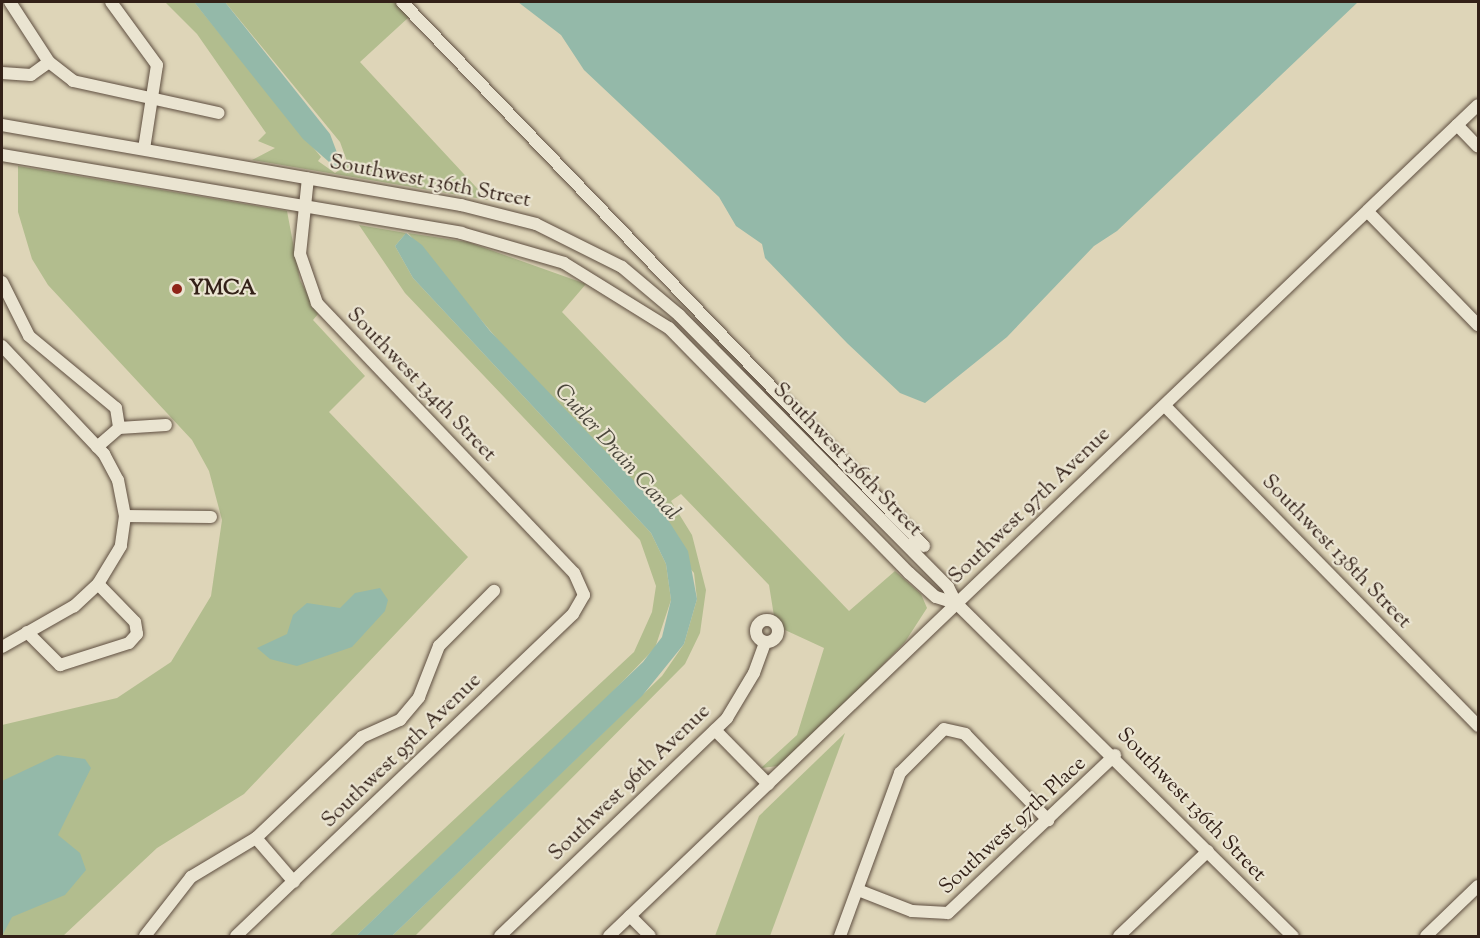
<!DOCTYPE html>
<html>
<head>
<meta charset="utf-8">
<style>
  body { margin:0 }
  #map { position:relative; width:1480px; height:938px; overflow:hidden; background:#ded5b8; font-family:"Sorts Mill Goudy",serif }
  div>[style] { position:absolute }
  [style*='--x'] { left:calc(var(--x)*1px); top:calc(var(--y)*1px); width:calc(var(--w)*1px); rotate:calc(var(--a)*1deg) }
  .green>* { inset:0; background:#b2bd8e }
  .water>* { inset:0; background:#94b9a9 }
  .roads { filter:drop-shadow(0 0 2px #5e4e40) drop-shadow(0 0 2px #5e4e40) }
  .minor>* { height:12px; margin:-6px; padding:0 6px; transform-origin:6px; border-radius:6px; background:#eae4d1 }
  .minor>.ring { margin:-6px; padding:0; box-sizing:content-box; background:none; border:12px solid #eae4d1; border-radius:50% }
  .dots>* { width:16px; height:16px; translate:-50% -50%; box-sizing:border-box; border:3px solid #eae4d1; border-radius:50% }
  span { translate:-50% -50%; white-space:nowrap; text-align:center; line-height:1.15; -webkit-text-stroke:4.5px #eae4d1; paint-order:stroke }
  .street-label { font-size:21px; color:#332118 }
  .poi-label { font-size:21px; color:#332118; font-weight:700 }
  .left { translate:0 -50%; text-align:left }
  .water-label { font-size:22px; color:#4b473c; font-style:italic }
  .frame { position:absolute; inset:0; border:3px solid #332118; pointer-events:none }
</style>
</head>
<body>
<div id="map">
  <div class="green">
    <div style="clip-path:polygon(165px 2px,194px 2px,321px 157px,318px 161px,335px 173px,348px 164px,340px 142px,225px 2px,395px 2px,409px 17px,360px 62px,488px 200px,252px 160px,275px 148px,258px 141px,266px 133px,197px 34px)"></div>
    <div style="clip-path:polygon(18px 166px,287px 211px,300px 280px,318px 314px,313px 320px,365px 376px,329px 412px,468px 557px,244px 794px,157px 848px,63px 936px,2px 936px,2px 725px,117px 698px,171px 662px,211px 596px,222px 520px,209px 471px,192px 440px,48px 285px,32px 259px,18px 212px)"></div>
    <div style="clip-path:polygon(359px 225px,406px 233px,395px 246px,413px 278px,651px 533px,666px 564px,671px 600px,655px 648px,597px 708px,356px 936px,329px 936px,634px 652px,652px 612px,656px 586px,640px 540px,405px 293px)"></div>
    <div style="clip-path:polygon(408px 233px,468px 242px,586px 284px,562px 312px,849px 611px,895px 571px,921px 594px,927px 608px,905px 642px,861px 687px,778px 766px,761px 768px,797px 735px,824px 648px,785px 630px,774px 616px,769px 585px,681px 494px,671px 501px,692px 535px,706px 590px,700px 633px,685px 664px,415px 936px,392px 936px,662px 676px,684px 644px,697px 599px,694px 573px)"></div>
    <div style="clip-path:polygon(845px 733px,770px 936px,715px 936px,759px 816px)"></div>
  </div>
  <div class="water">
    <div style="clip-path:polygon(194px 2px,225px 2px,330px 134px,342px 166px,337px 169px,303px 139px)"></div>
    <div style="clip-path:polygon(518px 2px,1358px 2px,1117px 231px,1094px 246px,1007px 337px,925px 403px,900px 393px,847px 343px,765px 258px,762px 244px,736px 226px,719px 197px,584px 70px,561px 35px)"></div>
    <div style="clip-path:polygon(406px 233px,422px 245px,490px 331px,661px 509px,688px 551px,697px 599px,684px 644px,642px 696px,392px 936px,356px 936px,643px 662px,662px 637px,671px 600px,666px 564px,651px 533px,413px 278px,395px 246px)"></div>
    <div style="clip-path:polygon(380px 588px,388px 600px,385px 611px,352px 647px,297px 666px,270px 659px,257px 648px,287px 634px,293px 615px,307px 603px,340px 608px,355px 593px)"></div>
    <div style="clip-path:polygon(57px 755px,85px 759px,91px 768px,58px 835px,80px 853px,86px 870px,65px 895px,12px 917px,2px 936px,2px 781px)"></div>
  </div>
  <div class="roads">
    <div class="minor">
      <div style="--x:10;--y:2;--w:72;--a:57"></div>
      <div style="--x:49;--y:62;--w:31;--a:38"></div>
      <div style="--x:73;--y:81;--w:149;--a:12.4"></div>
      <div style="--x:111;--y:2;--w:78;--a:53.9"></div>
      <div style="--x:157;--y:65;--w:85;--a:98.8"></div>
      <div style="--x:402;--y:2;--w:754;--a:46.18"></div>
      <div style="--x:2;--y:73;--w:29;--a:4"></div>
      <div style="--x:31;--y:75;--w:22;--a:-36"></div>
      <div style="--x:2;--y:125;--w:466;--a:9.9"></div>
      <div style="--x:461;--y:205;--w:77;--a:14.2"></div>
      <div style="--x:536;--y:224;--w:96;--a:26.6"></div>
      <div style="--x:622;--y:267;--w:75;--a:40.1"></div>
      <div style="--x:679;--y:315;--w:383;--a:45.3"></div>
      <div style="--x:948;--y:587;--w:18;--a:63"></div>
      <div style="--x:956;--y:603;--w:474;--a:44.7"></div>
      <div style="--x:1457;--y:125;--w:30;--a:46"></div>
      <div style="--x:2;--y:155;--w:466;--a:9.6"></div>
      <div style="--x:461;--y:233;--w:107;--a:16.2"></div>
      <div style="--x:564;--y:263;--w:123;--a:31.8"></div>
      <div style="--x:669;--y:328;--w:343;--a:45.6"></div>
      <div style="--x:909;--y:573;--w:36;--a:42"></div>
      <div style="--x:936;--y:597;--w:21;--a:17"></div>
      <div style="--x:1368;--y:212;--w:158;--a:45.8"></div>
      <div style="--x:2;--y:282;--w:60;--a:63.4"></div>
      <div style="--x:29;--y:336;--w:113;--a:39.6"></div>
      <div style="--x:116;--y:408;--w:20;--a:81"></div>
      <div style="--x:119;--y:428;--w:29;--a:139"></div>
      <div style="--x:2;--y:346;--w:149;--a:46.6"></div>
      <div style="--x:104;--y:454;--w:30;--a:62"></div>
      <div style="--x:118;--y:480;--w:37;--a:79"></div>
      <div style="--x:125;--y:516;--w:30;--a:98"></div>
      <div style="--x:121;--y:546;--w:44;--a:121.2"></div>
      <div style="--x:98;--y:584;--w:33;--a:137"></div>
      <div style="--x:74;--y:606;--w:83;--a:150.3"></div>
      <div style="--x:1165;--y:406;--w:448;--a:45.6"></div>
      <div style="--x:119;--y:428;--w:47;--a:-3.7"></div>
      <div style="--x:125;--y:516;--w:86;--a:0.7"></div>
      <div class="ring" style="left:756px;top:620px;width:10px;height:10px"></div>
      <div style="--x:27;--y:632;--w:47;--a:45"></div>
      <div style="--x:60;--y:665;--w:72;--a:-17.7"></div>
      <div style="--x:129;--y:643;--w:12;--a:-48"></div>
      <div style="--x:137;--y:634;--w:12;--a:-99"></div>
      <div style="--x:135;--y:622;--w:53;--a:-134.2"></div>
      <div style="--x:715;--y:730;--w:76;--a:45.5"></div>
      <div style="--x:256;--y:838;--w:58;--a:49.2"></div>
      <div style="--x:858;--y:890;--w:58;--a:21.3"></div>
      <div style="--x:912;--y:911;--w:36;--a:3"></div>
      <div style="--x:948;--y:913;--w:230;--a:-43.4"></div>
      <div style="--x:630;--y:916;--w:28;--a:45"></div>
      <div style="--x:145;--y:936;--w:75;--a:-52.1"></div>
      <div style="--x:191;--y:877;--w:76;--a:-31"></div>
      <div style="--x:256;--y:838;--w:146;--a:-43.6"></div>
      <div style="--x:362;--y:737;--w:42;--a:-24.1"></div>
      <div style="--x:400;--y:720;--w:30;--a:-50"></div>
      <div style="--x:419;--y:697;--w:55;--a:-68.6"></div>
      <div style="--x:439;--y:646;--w:78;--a:-45"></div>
      <div style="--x:236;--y:936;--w:466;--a:-43.7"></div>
      <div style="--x:573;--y:614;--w:22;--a:-60"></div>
      <div style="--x:584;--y:595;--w:24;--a:-114"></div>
      <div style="--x:574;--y:573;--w:373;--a:-133.6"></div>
      <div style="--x:317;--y:303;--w:52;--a:-109.1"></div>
      <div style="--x:300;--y:254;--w:76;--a:-84"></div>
      <div style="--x:500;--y:936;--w:315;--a:-43.8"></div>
      <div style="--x:727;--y:718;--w:52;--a:-59"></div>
      <div style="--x:754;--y:673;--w:32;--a:-70"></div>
      <div style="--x:609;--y:936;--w:1202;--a:-43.72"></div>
      <div style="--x:840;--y:936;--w:174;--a:-69.8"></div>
      <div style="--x:900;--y:773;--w:62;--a:-45"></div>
      <div style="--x:944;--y:729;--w:22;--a:13"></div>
      <div style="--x:965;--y:734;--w:120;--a:46"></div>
      <div style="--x:1119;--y:936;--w:123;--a:-43.7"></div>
      <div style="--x:1426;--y:936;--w:72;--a:-43.9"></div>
    </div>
  </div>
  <div class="dots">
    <div style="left:177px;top:289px;background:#8f2418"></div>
  </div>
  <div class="street-label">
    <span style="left:430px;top:182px;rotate:11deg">Southwest 136th Street</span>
    <span style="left:421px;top:385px;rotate:46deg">Southwest 134th Street</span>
    <span style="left:847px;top:460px;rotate:46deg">Southwest 136th Street</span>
    <span style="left:1030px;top:506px;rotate:-44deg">Southwest 97th Avenue</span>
    <span style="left:1336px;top:552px;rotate:46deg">Southwest 138th Street</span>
    <span style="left:402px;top:751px;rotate:-44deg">Southwest 95th Avenue</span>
    <span style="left:630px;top:783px;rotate:-44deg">Southwest 96th Avenue</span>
    <span style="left:1191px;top:805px;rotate:46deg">Southwest 136th Street</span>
    <span style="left:1013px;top:826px;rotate:-43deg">Southwest 97th Place</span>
  </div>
  <div class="poi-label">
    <span class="left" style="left:189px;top:289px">YMCA</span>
  </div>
  <div class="water-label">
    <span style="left:616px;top:453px;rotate:48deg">Cutler Drain Canal</span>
  </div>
  <div class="frame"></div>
</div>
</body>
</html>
